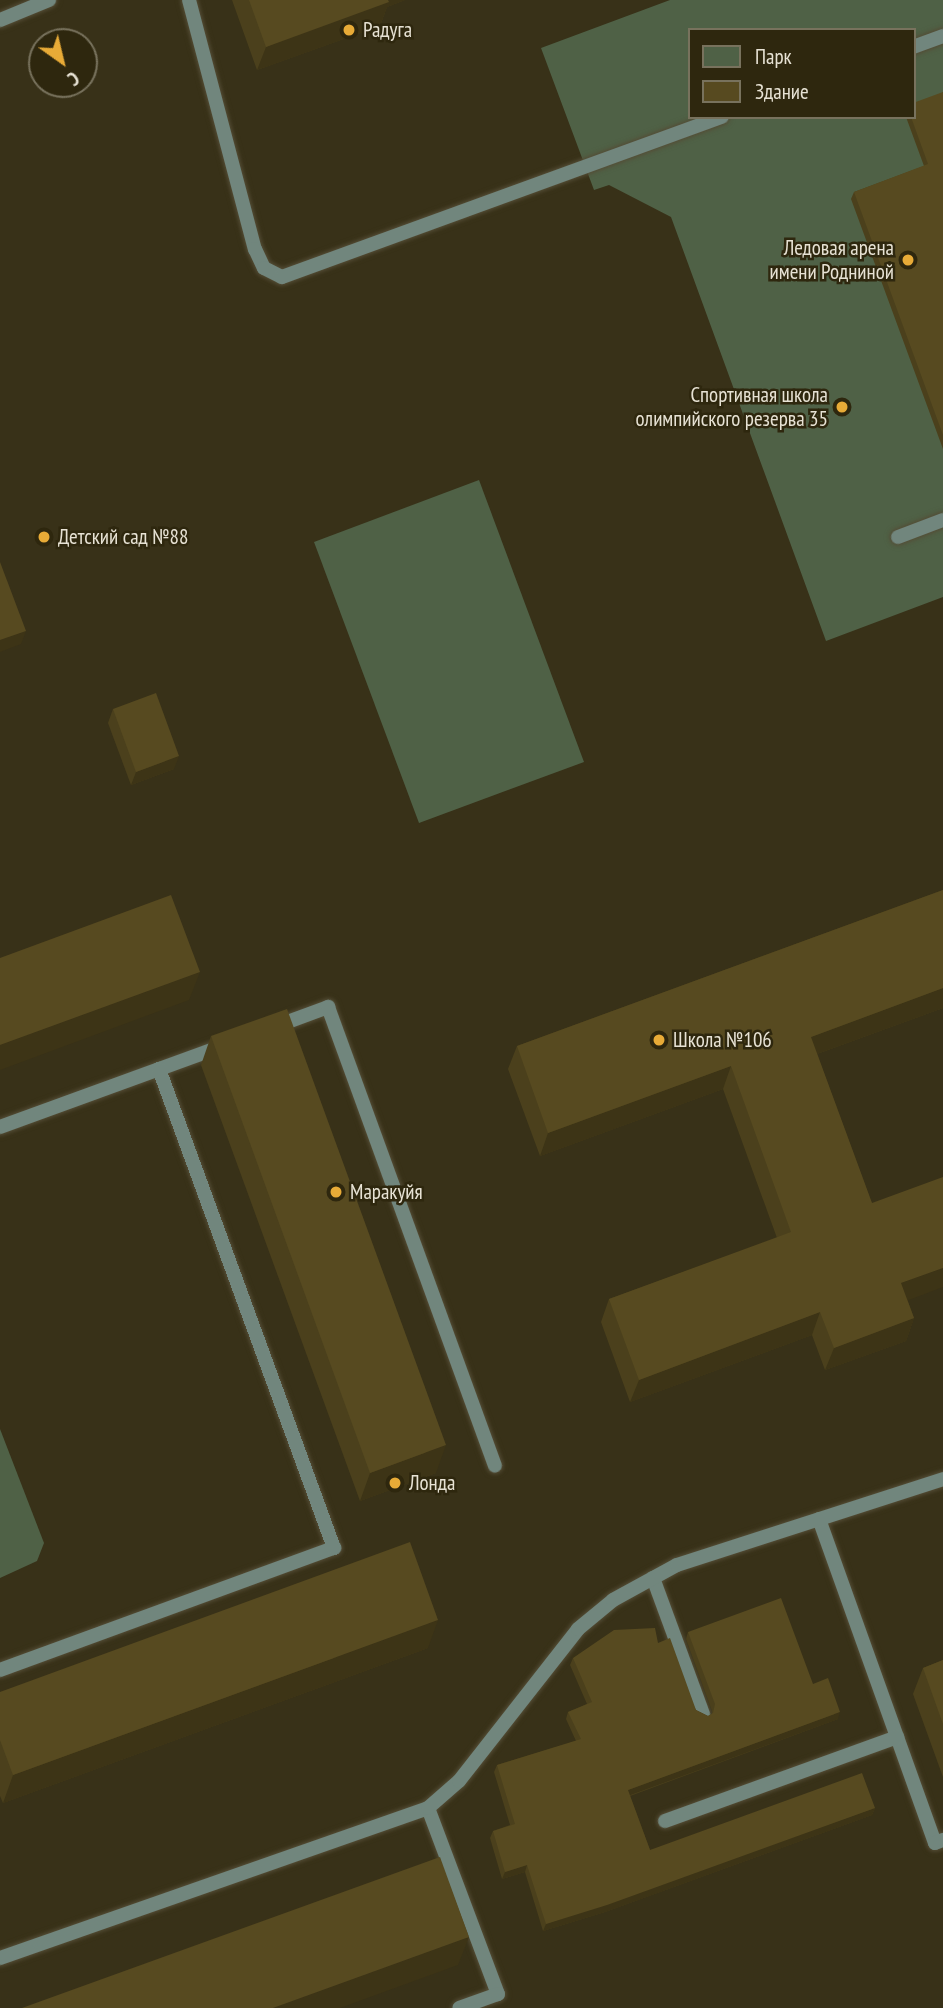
<!DOCTYPE html>
<html>
<head>
<meta charset="utf-8">
<style>
  body { margin:0 }
  #map { position:relative; width:943px; height:2008px; overflow:hidden; background:#383118; font-family:"PT Sans Narrow",sans-serif }
  div>[style] { position:absolute }
  [style*='--x'] { left:calc(var(--x)*1px); top:calc(var(--y)*1px); width:calc(var(--w)*1px); rotate:calc(var(--a)*1deg) }
  .green>* { inset:0; background:#4f6146 }
  .roads { filter:drop-shadow(0 0 2px #544d36) drop-shadow(0 0 2px #544d36) }
  .lane>* { height:14px; margin:-7px; padding:0 7px; transform-origin:7px; border-radius:7px; background:#71867d }
  .wall>* { inset:0; background:#4b401c }
  .shaded-wall>* { inset:0; background:#3d3416 }
  .building>* { inset:0; background:#574a20 }
  .dots>* { width:19px; height:19px; translate:-50% -50%; box-sizing:border-box; border:4px solid #2e270e; border-radius:50% }
  span { translate:-50% -50%; white-space:nowrap; text-align:center; line-height:1.15; -webkit-text-stroke:5px #2e270e; paint-order:stroke }
  .poi-label { font-size:21px; color:#e7e2d4 }
  .left { translate:0 -50%; text-align:left }
  .right { translate:-100% -50%; text-align:right }
  .legend { position:absolute; left:688px; top:28px; width:228px; height:91px; box-sizing:border-box; background:#2e270e; border:2px solid #78725d; margin:0; padding:9px 12px; list-style:none; font-size:21px; color:#e7e2d4 }
  .legend li { display:flex; align-items:center; gap:14px; height:35px }
  .legend b { width:35px; border:2px solid #78725d }
  .north { position:absolute; left:28px; top:28px; width:70px; height:70px; box-sizing:border-box; background:#2e270e; border:2px solid #78725d; border-radius:50%; rotate:146deg; font-size:19px; font-weight:700; line-height:28px; text-align:center; color:#e7e2d4 }
  .north::after { content:''; display:block; margin:auto; width:24px; height:32px; background:#e8ab37; clip-path:polygon(50% 0,100% 100%,50% 72%,0 100%) }
</style>
</head>
<body>
<div id="map">
  <div class="green">
    <div style="clip-path:polygon(evenodd,670px 0,943px 0,943px 597px,826px 641px,671px 217px,609px 185px,594px 190px,541px 48px,670px 0,689px 30px,913px 30px,913px 117px,689px 117px,689px 30px)"></div>
    <div style="clip-path:polygon(479px 480px,584px 762px,419px 823px,314px 542px)"></div>
    <div style="clip-path:polygon(0 1429px,44px 1543px,37px 1561px,0 1578px)"></div>
  </div>
  <div class="roads">
    <div class="lane">
      <div style="--x:189;--y:0;--w:258;--a:75.2"></div>
      <div style="--x:255;--y:249;--w:21;--a:65"></div>
      <div style="--x:264;--y:268;--w:20;--a:27"></div>
      <div style="--x:282;--y:277;--w:468;--a:-20"></div>
      <div style="--x:0;--y:20;--w:53;--a:-22.2"></div>
      <div style="--x:913;--y:47;--w:32;--a:-20"></div>
      <div style="--x:898;--y:537;--w:48;--a:-20.7"></div>
      <div style="--x:274;--y:1027;--w:58;--a:-20.3"></div>
      <div style="--x:328;--y:1007;--w:488;--a:70"></div>
      <div style="--x:0;--y:1127;--w:236;--a:-20"></div>
      <div style="--x:819;--y:1519;--w:344;--a:70.3"></div>
      <div style="--x:935;--y:1843;--w:9;--a:-21"></div>
      <div style="--x:653;--y:1578;--w:145;--a:69.8"></div>
      <div style="--x:0;--y:1670;--w:356;--a:-20.1"></div>
      <div style="--x:334;--y:1548;--w:510;--a:-110.07"></div>
      <div style="--x:428;--y:1808;--w:199;--a:69.4"></div>
      <div style="--x:498;--y:1994;--w:41;--a:160.3"></div>
      <div style="--x:665;--y:1821;--w:247;--a:-19.9"></div>
      <div style="--x:0;--y:1958;--w:454;--a:-19.3"></div>
      <div style="--x:428;--y:1808;--w:41;--a:-41.1"></div>
      <div style="--x:459;--y:1781;--w:193;--a:-51.9"></div>
      <div style="--x:578;--y:1629;--w:45;--a:-39.6"></div>
      <div style="--x:613;--y:1600;--w:73;--a:-28.7"></div>
      <div style="--x:677;--y:1565;--w:280;--a:-17.9"></div>
    </div>
  </div>
  <div class="wall">
    <div style="clip-path:polygon(232px 0,405px 0,387px 7px,380px 26px,257px 70px)"></div>
    <div style="clip-path:polygon(943px 92px,943px 449px,851px 199px,854px 192px,924px 166px,906px 117px,913px 117px)"></div>
    <div style="clip-path:polygon(113px 709px,174px 769px,131px 785px,108px 723px)"></div>
    <div style="clip-path:polygon(943px 890px,943px 1008px,817px 1054px,914px 1318px,906px 1341px,825px 1370px,812px 1335px,630px 1402px,601px 1322px,609px 1299px,777px 1238px,723px 1089px,540px 1156px,508px 1069px,517px 1046px)"></div>
    <div style="clip-path:polygon(211px 1036px,436px 1473px,360px 1501px,201px 1065px)"></div>
    <div style="clip-path:polygon(688px 1632px,813px 1684px,838px 1719px,630px 1796px,650px 1850px,875px 1808px,872px 1815px,605px 1912px,543px 1931px,525px 1872px,502px 1879px,490px 1838px,493px 1831px,510px 1825px,494px 1772px,497px 1765px,576px 1741px,566px 1719px,568px 1712px,587px 1704px,570px 1665px,573px 1658px,658px 1643px,696px 1710px,708px 1716px,712px 1714px,712px 1711px,686px 1639px)"></div>
    <div style="clip-path:polygon(428px 1648px,3px 1803px,0 1796px,0 1692px)"></div>
    <div style="clip-path:polygon(943px 1660px,943px 1777px,913px 1694px,923px 1668px)"></div>
  </div>
  <div class="shaded-wall">
    <div style="clip-path:polygon(379px 0,405px 0,387px 7px,380px 26px,257px 70px,266px 47px)"></div>
    <div style="clip-path:polygon(26px 631px,21px 644px,0 652px,0 640px)"></div>
    <div style="clip-path:polygon(179px 756px,174px 769px,131px 785px,136px 772px)"></div>
    <div style="clip-path:polygon(200px 972px,189px 1000px,0 1070px,0 1045px)"></div>
    <div style="clip-path:polygon(943px 988px,943px 1008px,803px 1059px,811px 1037px)"></div>
    <div style="clip-path:polygon(731px 1066px,723px 1089px,540px 1156px,548px 1133px)"></div>
    <div style="clip-path:polygon(943px 1268px,943px 1287px,893px 1306px,901px 1283px)"></div>
    <div style="clip-path:polygon(820px 1312px,812px 1335px,630px 1402px,639px 1380px)"></div>
    <div style="clip-path:polygon(914px 1318px,906px 1341px,825px 1370px,834px 1348px)"></div>
    <div style="clip-path:polygon(446px 1445px,436px 1473px,360px 1501px,370px 1473px)"></div>
    <div style="clip-path:polygon(438px 1620px,428px 1648px,3px 1803px,13px 1775px)"></div>
    <div style="clip-path:polygon(840px 1712px,838px 1719px,625px 1797px,628px 1790px)"></div>
    <div style="clip-path:polygon(875px 1808px,872px 1815px,605px 1912px,543px 1931px,546px 1924px)"></div>
    <div style="clip-path:polygon(527px 1865px,525px 1872px,502px 1879px,505px 1872px)"></div>
    <div style="clip-path:polygon(469px 1937px,458px 1965px,340px 2008px,273px 2008px)"></div>
  </div>
  <div class="building">
    <div style="clip-path:polygon(249px 0,388px 0,389px 2px,266px 47px)"></div>
    <div style="clip-path:polygon(943px 92px,943px 435px,854px 192px,928px 164px,911px 117px,913px 117px,913px 103px)"></div>
    <div style="clip-path:polygon(0 562px,26px 631px,0 640px)"></div>
    <div style="clip-path:polygon(156px 693px,179px 756px,136px 772px,113px 709px)"></div>
    <div style="clip-path:polygon(943px 890px,943px 988px,811px 1037px,872px 1203px,943px 1177px,943px 1268px,901px 1283px,914px 1318px,834px 1348px,820px 1312px,639px 1380px,609px 1299px,791px 1232px,731px 1066px,548px 1133px,517px 1046px)"></div>
    <div style="clip-path:polygon(171px 895px,200px 972px,0 1045px,0 958px)"></div>
    <div style="clip-path:polygon(287px 1009px,446px 1445px,370px 1473px,211px 1036px)"></div>
    <div style="clip-path:polygon(410px 1542px,438px 1620px,13px 1775px,0 1740px,0 1692px)"></div>
    <div style="clip-path:polygon(781px 1598px,813px 1684px,828px 1678px,840px 1712px,628px 1790px,650px 1850px,862px 1773px,875px 1808px,607px 1905px,546px 1924px,527px 1865px,505px 1872px,493px 1831px,515px 1824px,497px 1765px,581px 1739px,568px 1712px,592px 1702px,573px 1658px,614px 1630px,655px 1628px,658px 1643px,670px 1638px,696px 1710px,708px 1716px,713px 1713px,715px 1704px,688px 1632px)"></div>
    <div style="clip-path:polygon(943px 1660px,943px 1724px,923px 1668px)"></div>
    <div style="clip-path:polygon(440px 1857px,469px 1937px,273px 2008px,22px 2008px)"></div>
  </div>
  <div class="dots">
    <div style="left:349px;top:30px;background:#e8ab37"></div>
    <div style="left:908px;top:260px;background:#e8ab37"></div>
    <div style="left:842px;top:407px;background:#e8ab37"></div>
    <div style="left:44px;top:537px;background:#e8ab37"></div>
    <div style="left:659px;top:1040px;background:#e8ab37"></div>
    <div style="left:336px;top:1192px;background:#e8ab37"></div>
    <div style="left:395px;top:1483px;background:#e8ab37"></div>
  </div>
  <div class="poi-label">
    <span class="left" style="left:363px;top:30px">Радуга</span>
    <span class="right" style="left:894px;top:260px">Ледовая арена<br>имени Родниной</span>
    <span class="right" style="left:828px;top:407px">Спортивная школа<br>олимпийского резерва 35</span>
    <span class="left" style="left:58px;top:537px">Детский сад №88</span>
    <span class="left" style="left:673px;top:1040px">Школа №106</span>
    <span class="left" style="left:350px;top:1192px">Маракуйя</span>
    <span class="left" style="left:409px;top:1483px">Лонда</span>
  </div>
  <ul class="legend">
  <li><b style="height:19px;background:#4f6146"></b>Парк</li>
  <li><b style="height:19px;background:#574a20"></b>Здание</li>
  </ul>
  <div class="north">С</div>
</div>
</body>
</html>
